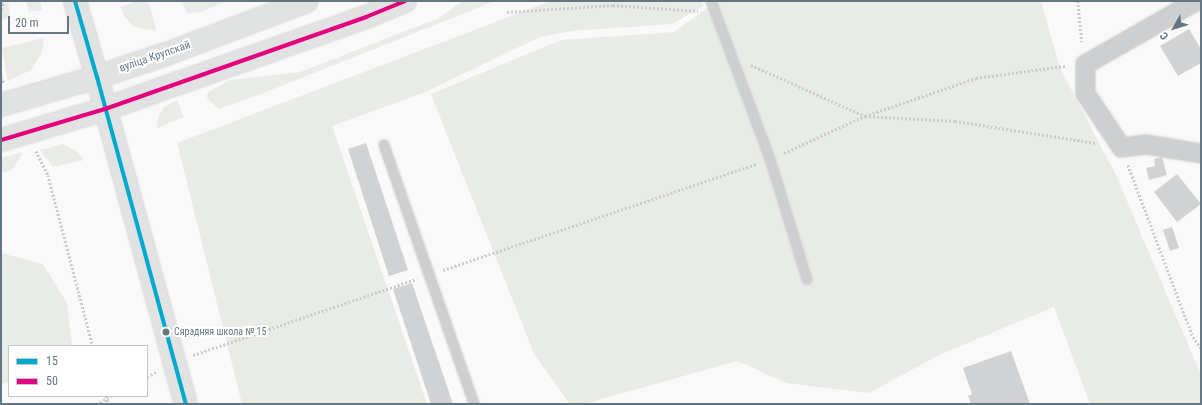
<!DOCTYPE html>
<html>
<head>
<meta charset="utf-8">
<style>
  body { margin:0 }
  #map { position:relative; width:1202px; height:405px; overflow:hidden; background:#f9f9f9; font-family:"Roboto Condensed",sans-serif }
  div>[style] { position:absolute }
  [style*='--x'] { left:calc(var(--x)*1px); top:calc(var(--y)*1px); width:calc(var(--w)*1px); rotate:calc(var(--a)*1deg) }
  .green>* { inset:0; background:#e8ebe6 }
  .building>* { inset:0; background:#d0d2d3 }
  .path>* { height:2.5px; margin-top:-1.25px; transform-origin:0; background:repeating-linear-gradient(90deg,#cbcccd 0 2px,transparent 0 4px) }
  .roads { filter:drop-shadow(0 0 1px #d5d6d7) drop-shadow(0 0 1px #d5d6d7) }
  .lane>* { height:10px; margin:-5px; padding:0 5px; transform-origin:5px; border-radius:5px; background:#cecfd0 }
  .street>* { height:19px; margin:-9.5px; padding:0 9.5px; transform-origin:9.5px; border-radius:9.5px; background:#cecfd0 }
  .secondary>* { height:22px; margin:-11px; padding:0 11px; transform-origin:11px; border-radius:11px; background:#e1e2e2 }
  .primary>* { height:22px; margin:-11px; padding:0 11px; transform-origin:11px; border-radius:11px; background:#e1e2e2 }
  .bus-1>* { height:4px; margin:-2px; padding:0 2px; transform-origin:2px; border-radius:2px; background:#00a9ce }
  .bus-2>* { height:4px; margin:-2px; padding:0 2px; transform-origin:2px; border-radius:2px; background:#e5007d }
  .dots>* { width:11px; height:11px; translate:-50% -50%; box-sizing:border-box; border:2px solid #fff; border-radius:50% }
  span { translate:-50% -50%; white-space:nowrap; text-align:center; line-height:1.15; -webkit-text-stroke:4px #fff; paint-order:stroke }
  .bus-label { font-size:10px; color:#657683 }
  .left { translate:0 -50%; text-align:left }
  .street-label { font-size:11px; color:#657683 }
  .frame { position:absolute; inset:0; border:2px solid #657683; pointer-events:none }
  .legend { position:absolute; left:8px; top:345px; width:140px; height:52px; box-sizing:border-box; background:#fff; border:1px solid #c1c8cd; margin:0; padding:5px 7px; list-style:none; font-size:12px; color:#657683 }
  .legend li { display:flex; align-items:center; gap:8px; height:20px }
  .legend b { width:20px; border:1px solid #c1c8cd }
  .north { position:absolute; left:1154px; top:8px; width:40px; height:40px; -webkit-text-stroke:3px #fff; paint-order:stroke; rotate:231deg; font-size:11px; font-weight:700; line-height:16px; text-align:center; color:#657683 }
  .north::after { content:''; display:block; margin:auto; width:14px; height:18px; background:#657683; clip-path:polygon(50% 0,100% 100%,50% 72%,0 100%) }
  .scale { position:absolute; left:8px; top:16px; width:61px; height:18px; box-sizing:border-box; border:2px solid #657683; border-top:0; padding-left:5px; font-size:12px; line-height:14px; white-space:nowrap; color:#657683; -webkit-text-stroke:3px #fff; paint-order:stroke }
</style>
</head>
<body>
<div id="map">
  <div class="green">
    <div style="clip-path:polygon(1px 1px,8px 1px,10px 17px,1px 20px)"></div>
    <div style="clip-path:polygon(26px 1px,40px 1px,42px 10px,29px 12px)"></div>
    <div style="clip-path:polygon(138px 1px,146px 1px,150px 6px,156px 30px,142px 29px,133px 26px,124px 16px,120px 7px)"></div>
    <div style="clip-path:polygon(182px 1px,227px 1px,201px 12px,187px 13px)"></div>
    <div style="clip-path:polygon(463px 1px,495px 1px,256px 96px,219px 109px,207px 98px,208px 92px,230px 80px,300px 72px,439px 18px)"></div>
    <div style="clip-path:polygon(551px 1px,702px 1px,703px 6px,672px 24px,572px 31px,540px 37px,423px 93px,332px 126px,427px 404px,242px 404px,177px 143px)"></div>
    <div style="clip-path:polygon(717px 1px,1041px 1px,1060px 68px,1116px 175px,1201px 375px,1201px 404px,1090px 404px,1054px 307px,939px 355px,869px 393px,786px 383px,737px 361px,584px 404px,570px 404px,534px 354px,431px 94px,561px 40px,674px 32px)"></div>
    <div style="clip-path:polygon(44px 38px,42px 53px,31px 70px,8px 81px,2px 48px)"></div>
    <div style="clip-path:polygon(177px 100px,184px 117px,157px 128px,158px 117px,164px 107px)"></div>
    <div style="clip-path:polygon(63px 144px,78px 152px,84px 160px,53px 167px,40px 150px)"></div>
    <div style="clip-path:polygon(23px 152px,12px 170px,1px 173px,1px 158px)"></div>
    <div style="clip-path:polygon(1px 253px,43px 264px,67px 303px,72px 346px,9px 346px,9px 382px,1px 384px)"></div>
  </div>
  <div class="building">
    <div style="clip-path:polygon(1189px 29px,1201px 49px,1201px 63px,1178px 76px,1160px 46px)"></div>
    <div style="clip-path:polygon(366px 143px,408px 270px,389px 276px,348px 149px)"></div>
    <div style="clip-path:polygon(1162px 157px,1167px 175px,1149px 180px,1146px 168px,1155px 166px,1154px 159px)"></div>
    <div style="clip-path:polygon(1177px 174px,1201px 204px,1177px 222px,1154px 192px)"></div>
    <div style="clip-path:polygon(1172px 227px,1179px 248px,1170px 251px,1163px 230px)"></div>
    <div style="clip-path:polygon(412px 283px,453px 404px,431px 404px,393px 289px)"></div>
    <div style="clip-path:polygon(1011px 351px,1030px 404px,971px 404px,968px 396px,972px 394px,963px 368px)"></div>
  </div>
  <div class="path">
    <div style="--x:1078;--y:1;--w:41;--a:84.4"></div>
    <div style="--x:1;--y:9;--w:9;--a:-69"></div>
    <div style="--x:507;--y:12;--w:106;--a:-3.8"></div>
    <div style="--x:613;--y:5;--w:85;--a:4"></div>
    <div style="--x:751;--y:65;--w:125;--a:24.1"></div>
    <div style="--x:865;--y:116;--w:90;--a:3.2"></div>
    <div style="--x:955;--y:121;--w:142;--a:8.9"></div>
    <div style="--x:1;--y:77;--w:7;--a:63"></div>
    <div style="--x:36;--y:151;--w:27;--a:63"></div>
    <div style="--x:48;--y:175;--w:177;--a:75.3"></div>
    <div style="--x:784;--y:153;--w:89;--a:-24.6"></div>
    <div style="--x:865;--y:116;--w:117;--a:-18.9"></div>
    <div style="--x:976;--y:78;--w:90;--a:-7.7"></div>
    <div style="--x:1128;--y:165;--w:184;--a:69.3"></div>
    <div style="--x:1193;--y:337;--w:14;--a:54"></div>
    <div style="--x:443;--y:270;--w:331;--a:-18.7"></div>
    <div style="--x:193;--y:355;--w:236;--a:-18.8"></div>
    <div style="--x:147;--y:377;--w:10;--a:-29"></div>
    <div style="--x:106;--y:396;--w:8;--a:76"></div>
    <div style="--x:96;--y:404;--w:17;--a:-28"></div>
  </div>
  <div class="roads">
    <div class="lane">
      <div style="--x:711;--y:1;--w:169;--a:69.5"></div>
      <div style="--x:770;--y:159;--w:126;--a:72.9"></div>
      <div style="--x:384;--y:145;--w:274;--a:70.8"></div>
    </div>
    <div class="street">
      <div style="--x:1195;--y:1;--w:127;--a:150.2"></div>
      <div style="--x:1085;--y:64;--w:29;--a:90"></div>
      <div style="--x:1085;--y:93;--w:65;--a:56.3"></div>
      <div style="--x:1121;--y:147;--w:25;--a:-7"></div>
      <div style="--x:1146;--y:144;--w:56;--a:9.3"></div>
    </div>
    <div class="secondary">
      <div style="--x:75;--y:1;--w:79;--a:73.9"></div>
      <div style="--x:97;--y:77;--w:339;--a:74.8"></div>
    </div>
    <div class="primary">
      <div style="--x:1;--y:105;--w:100;--a:-16.3"></div>
      <div style="--x:97;--y:77;--w:76;--a:-18.4"></div>
      <div style="--x:169;--y:53;--w:147;--a:-20.6"></div>
      <div style="--x:1;--y:140;--w:109;--a:-16.6"></div>
      <div style="--x:105;--y:109;--w:277;--a:-19.4"></div>
      <div style="--x:366;--y:17;--w:42;--a:-22.3"></div>
    </div>
  </div>
  <div class="bus-1">
    <div style="--x:75;--y:1;--w:79;--a:73.9"></div>
    <div style="--x:97;--y:77;--w:339;--a:74.8"></div>
  </div>
  <div class="bus-2">
    <div style="--x:1;--y:140;--w:109;--a:-16.6"></div>
    <div style="--x:105;--y:109;--w:277;--a:-19.4"></div>
    <div style="--x:366;--y:17;--w:42;--a:-22.3"></div>
  </div>
  <div class="dots">
    <div style="left:166px;top:332px;background:#657683"></div>
  </div>
  <div class="bus-label">
    <span class="left" style="left:174px;top:332px">Сярэдняя школа № 15</span>
  </div>
  <div class="street-label">
    <span style="left:155px;top:57px;rotate:-19deg">вуліца Крупскай</span>
  </div>
  <div class="frame"></div>
  <ul class="legend">
  <li><b style="height:5px;background:#00a9ce"></b>15</li>
  <li><b style="height:5px;background:#e5007d"></b>50</li>
  </ul>
  <div class="north">С</div>
  <div class="scale">20 m</div>
</div>
</body>
</html>
